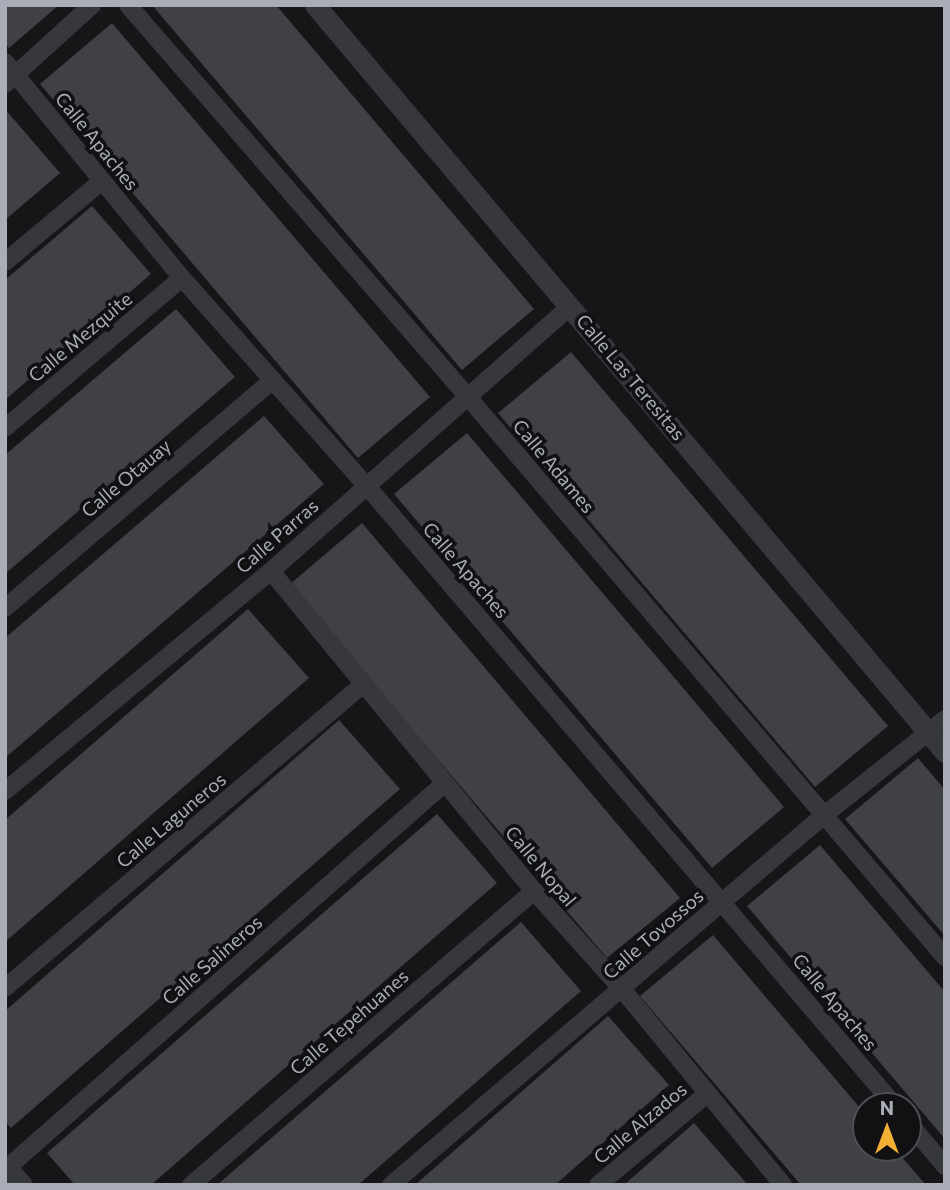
<!DOCTYPE html>
<html>
<head>
<meta charset="utf-8">
<style>
  body { margin:0 }
  #map { position:relative; width:950px; height:1190px; overflow:hidden; background:#161618; font-family:Commissioner,sans-serif }
  div>[style] { position:absolute }
  [style*='--x'] { left:calc(var(--x)*1px); top:calc(var(--y)*1px); width:calc(var(--w)*1px); rotate:calc(var(--a)*1deg) }
  .building>* { inset:0; background:#404145 }
  .minor>* { height:18px; margin:-9px; padding:0 9px; transform-origin:9px; border-radius:9px; background:#37383d }
  .tertiary>* { height:21px; margin:-10.5px; padding:0 10.5px; transform-origin:10.5px; border-radius:10.5px; background:#37383d }
  span { translate:-50% -50%; white-space:nowrap; text-align:center; line-height:1.15; -webkit-text-stroke:7px #111113; paint-order:stroke }
  .street-label { font-size:19px; color:#a8adb8 }
  .frame { position:absolute; inset:0; border:7px solid #a8adb8; pointer-events:none }
  .north { position:absolute; left:852px; top:1092px; width:70px; height:70px; box-sizing:border-box; background:#111113; border:2px solid #4d4f55; border-radius:50%; rotate:0deg; font-size:19px; font-weight:700; line-height:28px; text-align:center; color:#a8adb8 }
  .north::after { content:''; display:block; margin:auto; width:24px; height:32px; background:#f2b134; clip-path:polygon(50% 0,100% 100%,50% 72%,0 100%) }
</style>
</head>
<body>
<div id="map">
  <div class="building">
    <div style="clip-path:polygon(5px 5px,59px 5px,9px 48px,5px 43px)"></div>
    <div style="clip-path:polygon(152px 5px,276px 5px,534px 309px,462px 370px)"></div>
    <div style="clip-path:polygon(112px 23px,430px 397px,358px 458px,40px 84px)"></div>
    <div style="clip-path:polygon(5px 109px,60px 173px,5px 220px)"></div>
    <div style="clip-path:polygon(92px 206px,151px 274px,5px 400px,5px 280px)"></div>
    <div style="clip-path:polygon(176px 309px,235px 377px,5px 574px,5px 455px)"></div>
    <div style="clip-path:polygon(571px 352px,888px 726px,815px 787px,498px 413px)"></div>
    <div style="clip-path:polygon(264px 416px,324px 484px,5px 758px,5px 638px)"></div>
    <div style="clip-path:polygon(467px 433px,784px 807px,712px 868px,394px 494px)"></div>
    <div style="clip-path:polygon(362px 523px,680px 898px,607px 958px,289px 585px)"></div>
    <div style="clip-path:polygon(248px 609px,309px 678px,5px 942px,5px 820px)"></div>
    <div style="clip-path:polygon(339px 720px,400px 789px,11px 1128px,5px 1122px,5px 1011px)"></div>
    <div style="clip-path:polygon(918px 758px,945px 790px,945px 936px,845px 819px)"></div>
    <div style="clip-path:polygon(437px 814px,497px 883px,151px 1185px,75px 1185px,47px 1153px)"></div>
    <div style="clip-path:polygon(820px 845px,945px 992px,945px 1139px,747px 906px)"></div>
    <div style="clip-path:polygon(521px 922px,581px 991px,358px 1185px,217px 1185px)"></div>
    <div style="clip-path:polygon(713px 935px,866px 1115px,866px 1148px,894px 1148px,926px 1185px,801px 1185px,640px 996px)"></div>
    <div style="clip-path:polygon(608px 1016px,669px 1085px,555px 1185px,415px 1185px)"></div>
    <div style="clip-path:polygon(694px 1123px,748px 1185px,624px 1185px)"></div>
  </div>
  <div class="minor">
    <div style="--x:128;--y:5;--w:519;--a:49.06"></div>
    <div style="--x:468;--y:397;--w:736;--a:49.58"></div>
    <div style="--x:5;--y:62;--w:279;--a:50.7"></div>
    <div style="--x:182;--y:278;--w:277;--a:48.4"></div>
    <div style="--x:366;--y:485;--w:816;--a:49.57"></div>
    <div style="--x:5;--y:84;--w:118;--a:-42.2"></div>
    <div style="--x:5;--y:262;--w:126;--a:-39.9"></div>
    <div style="--x:5;--y:428;--w:232;--a:-40.3"></div>
    <div style="--x:271;--y:571;--w:414;--a:50.6"></div>
    <div style="--x:534;--y:891;--w:132;--a:48.1"></div>
    <div style="--x:622;--y:989;--w:254;--a:50.6"></div>
    <div style="--x:5;--y:608;--w:352;--a:-40.4"></div>
    <div style="--x:5;--y:791;--w:345;--a:-39.6"></div>
    <div style="--x:271;--y:571;--w:400;--a:-41.5"></div>
    <div style="--x:5;--y:988;--w:470;--a:-40.3"></div>
    <div style="--x:908;--y:1122;--w:57;--a:49.9"></div>
    <div style="--x:7;--y:1168;--w:583;--a:-41.32"></div>
    <div style="--x:191;--y:1185;--w:452;--a:-40.6"></div>
    <div style="--x:391;--y:1185;--w:568;--a:-40.5"></div>
    <div style="--x:823;--y:816;--w:156;--a:-38.5"></div>
    <div style="--x:598;--y:1185;--w:143;--a:-39.9"></div>
  </div>
  <div class="tertiary">
    <div style="--x:315;--y:5;--w:977;--a:49.86"></div>
    <div style="--x:5;--y:1166;--w:25;--a:48"></div>
  </div>
  <div class="street-label">
    <span style="left:97px;top:141px;rotate:51deg">Calle Apaches</span>
    <span style="left:80px;top:337px;rotate:-40deg">Calle Mezquite</span>
    <span style="left:631px;top:377px;rotate:50deg">Calle Las Teresitas</span>
    <span style="left:554px;top:466px;rotate:50deg">Calle Adames</span>
    <span style="left:126px;top:478px;rotate:-40deg">Calle Otauay</span>
    <span style="left:277px;top:536px;rotate:-41deg">Calle Parras</span>
    <span style="left:466px;top:570px;rotate:49deg">Calle Apaches</span>
    <span style="left:171px;top:820px;rotate:-40deg">Calle Laguneros</span>
    <span style="left:541px;top:866px;rotate:50deg">Calle Nopal</span>
    <span style="left:653px;top:934px;rotate:-41deg">Calle Tovossos</span>
    <span style="left:212px;top:960px;rotate:-41deg">Calle Salineros</span>
    <span style="left:835px;top:1002px;rotate:50deg">Calle Apaches</span>
    <span style="left:349px;top:1022px;rotate:-41deg">Calle Tepehuanes</span>
    <span style="left:640px;top:1123px;rotate:-40deg">Calle Alzados</span>
  </div>
  <div class="frame"></div>
  <div class="north">N</div>
</div>
</body>
</html>
